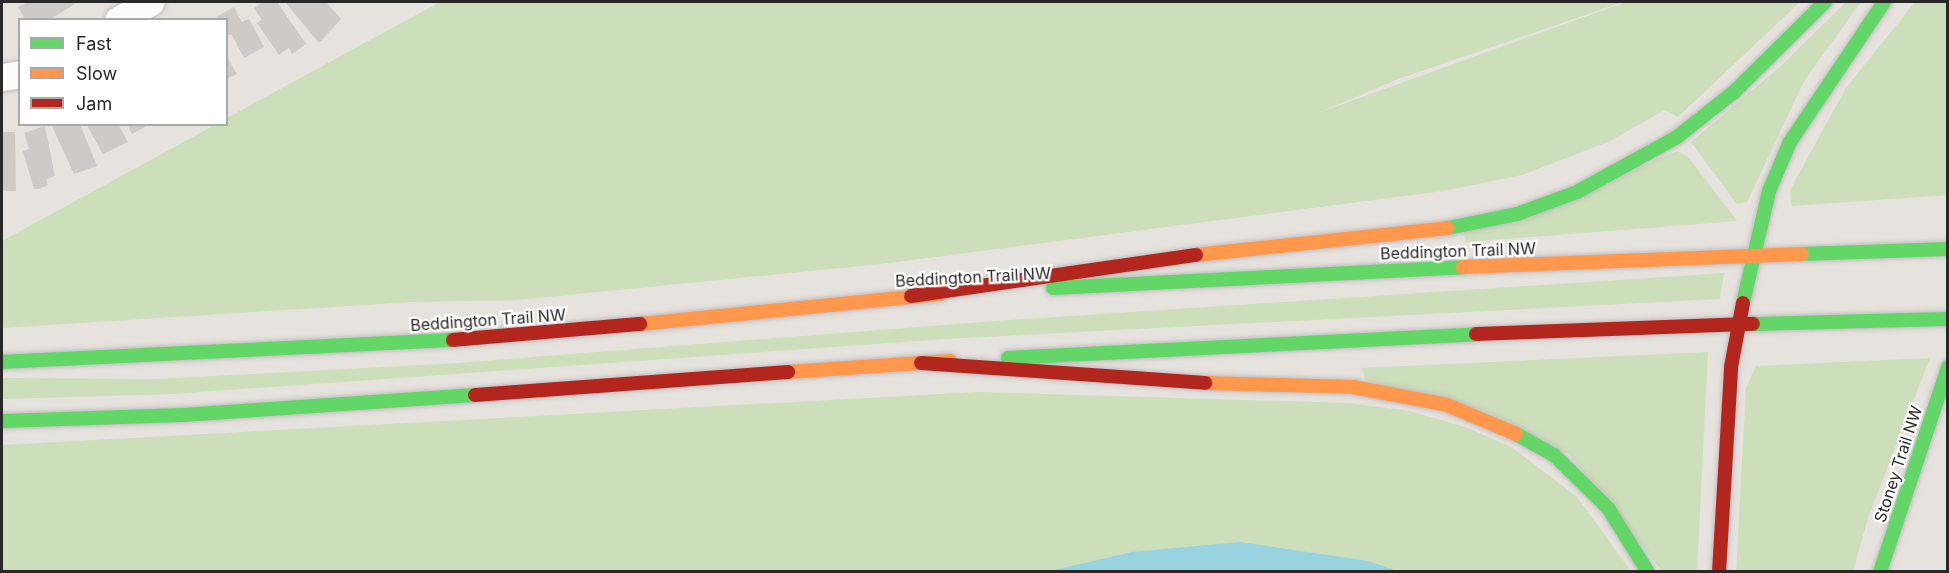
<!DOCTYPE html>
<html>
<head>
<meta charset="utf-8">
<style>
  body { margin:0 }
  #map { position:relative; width:1949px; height:573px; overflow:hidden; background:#e6e2de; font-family:Inter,sans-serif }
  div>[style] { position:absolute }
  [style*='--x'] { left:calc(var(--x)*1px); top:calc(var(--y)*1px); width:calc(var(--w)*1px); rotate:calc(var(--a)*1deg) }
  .green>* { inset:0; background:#ccdeba }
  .water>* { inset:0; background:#99d3e0 }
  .building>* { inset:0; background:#cdcac8 }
  .roads { filter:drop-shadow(0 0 2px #c0bebf) drop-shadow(0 0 2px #c0bebf) }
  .street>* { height:27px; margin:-13.5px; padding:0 13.5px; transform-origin:13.5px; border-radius:13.5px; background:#fbfbfa }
  .fast>* { height:14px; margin:-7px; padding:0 7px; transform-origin:7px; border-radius:7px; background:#63d668 }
  .slow>* { height:14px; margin:-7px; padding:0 7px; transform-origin:7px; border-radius:7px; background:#ff974d }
  .jam>* { height:14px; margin:-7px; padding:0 7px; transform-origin:7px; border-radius:7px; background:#b3261e }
  span { translate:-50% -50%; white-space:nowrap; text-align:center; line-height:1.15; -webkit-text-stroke:4.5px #fff; paint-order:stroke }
  .street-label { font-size:16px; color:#282828 }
  .frame { position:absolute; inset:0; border:3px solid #282828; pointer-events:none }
  .legend { position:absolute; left:18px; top:18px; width:210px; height:108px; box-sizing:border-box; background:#fff; border:2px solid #a9a9a9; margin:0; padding:8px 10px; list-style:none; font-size:18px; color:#282828 }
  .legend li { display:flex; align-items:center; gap:12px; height:30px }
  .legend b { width:30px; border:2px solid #a9a9a9 }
</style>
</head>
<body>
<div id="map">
  <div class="green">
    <div style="clip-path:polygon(440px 2px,1623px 2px,1398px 79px,1318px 113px,1626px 2px,1800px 2px,1678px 117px,1665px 110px,1608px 142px,1522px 175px,1443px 191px,881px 264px,517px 300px,411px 302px,2px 328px,2px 241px,215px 125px,226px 124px,227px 118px)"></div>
    <div style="clip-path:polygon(1846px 2px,1861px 2px,1804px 81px,1747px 202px,1737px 204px,1691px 142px,1781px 66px)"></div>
    <div style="clip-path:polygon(1915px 2px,1947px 2px,1947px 195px,1792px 206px,1790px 190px,1846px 88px)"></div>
    <div style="clip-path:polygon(1678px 151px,1688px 157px,1737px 221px,1466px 242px,1464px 231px)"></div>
    <div style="clip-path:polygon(1724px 273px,1720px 299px,945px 339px,173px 394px,2px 399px,2px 378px,159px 379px,458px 363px,996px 321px)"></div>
    <div style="clip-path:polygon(1708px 352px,1697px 571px,1662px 571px,1569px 454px,1365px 379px,1362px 368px)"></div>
    <div style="clip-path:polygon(1930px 358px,1869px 515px,1853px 571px,1736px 572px,1746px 388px,1756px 366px)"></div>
    <div style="clip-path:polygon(978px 392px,1349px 403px,1409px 411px,1465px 427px,1513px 448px,1577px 497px,1631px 571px,2px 571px,2px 445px)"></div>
  </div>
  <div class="water">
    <div style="clip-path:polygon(1240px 542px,1368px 561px,1398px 571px,1050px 571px,1132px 552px)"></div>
  </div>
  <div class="building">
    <div style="clip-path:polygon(28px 2px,74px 2px,75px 4px,49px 20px,19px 20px,24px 17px,18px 7px)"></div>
    <div style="clip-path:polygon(263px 2px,277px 2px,306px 44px,292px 54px,289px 48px,279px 55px,257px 23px,262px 20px,254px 8px)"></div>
    <div style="clip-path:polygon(285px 2px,326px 2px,341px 19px,319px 43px)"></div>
    <div style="clip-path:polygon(234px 7px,242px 22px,249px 19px,264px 47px,244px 58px,232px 35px,226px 34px,226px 20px,216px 17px)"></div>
    <div style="clip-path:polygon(226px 55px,237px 74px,226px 79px)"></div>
    <div style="clip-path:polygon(51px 124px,80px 124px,97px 166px,74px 174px)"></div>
    <div style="clip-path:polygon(86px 124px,118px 124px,128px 142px,103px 154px)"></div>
    <div style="clip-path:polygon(127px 124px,150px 124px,132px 134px)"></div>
    <div style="clip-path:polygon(45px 126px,55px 176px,46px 179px,48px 185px,39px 189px,34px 189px,23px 151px,29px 149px,24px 133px)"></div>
    <div style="clip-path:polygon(2px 132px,15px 132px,16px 191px,2px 191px)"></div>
  </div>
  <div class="roads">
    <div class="street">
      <div style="--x:118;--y:20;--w:37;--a:-29"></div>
      <div style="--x:2;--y:77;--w:18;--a:-9"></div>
    </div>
    <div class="fast">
      <div style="--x:1448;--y:228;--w:70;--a:-11.5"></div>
      <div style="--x:1517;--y:214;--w:64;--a:-20.1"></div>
      <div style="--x:1577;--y:192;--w:114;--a:-28.8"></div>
      <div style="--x:1677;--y:137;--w:73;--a:-38.3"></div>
      <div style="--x:1734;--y:92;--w:128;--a:-44.7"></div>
      <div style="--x:1802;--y:254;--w:146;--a:-2"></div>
      <div style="--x:1053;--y:288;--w:411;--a:-2.9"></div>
      <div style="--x:1743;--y:303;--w:115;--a:-76.9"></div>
      <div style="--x:1769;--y:191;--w:53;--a:-66.8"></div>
      <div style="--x:1790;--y:142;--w:169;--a:-56.1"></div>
      <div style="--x:1753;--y:324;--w:195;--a:-1.5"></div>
      <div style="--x:1008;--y:358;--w:469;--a:-2.9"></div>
      <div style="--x:2;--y:362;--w:452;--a:-2.8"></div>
      <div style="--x:2;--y:421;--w:181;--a:-1.9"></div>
      <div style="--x:183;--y:415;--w:293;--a:-3.9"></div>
      <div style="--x:1516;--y:434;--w:43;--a:28.9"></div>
      <div style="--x:1554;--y:455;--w:76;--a:44.5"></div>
      <div style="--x:1608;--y:508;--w:75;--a:58"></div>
      <div style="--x:1880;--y:572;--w:216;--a:-71.6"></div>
    </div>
    <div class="slow">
      <div style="--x:1196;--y:255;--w:253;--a:-6.1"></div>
      <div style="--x:1463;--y:267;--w:339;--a:-2.2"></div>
      <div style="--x:640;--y:324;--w:301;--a:-5.7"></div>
      <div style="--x:788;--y:372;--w:163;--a:-3.9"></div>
      <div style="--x:1205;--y:383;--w:148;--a:1.5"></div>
      <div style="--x:1353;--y:387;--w:96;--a:10.8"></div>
      <div style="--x:1447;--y:405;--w:75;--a:22.8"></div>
    </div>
    <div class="jam">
      <div style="--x:911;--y:296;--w:288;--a:-8.2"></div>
      <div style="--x:1476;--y:334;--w:277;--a:-2.1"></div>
      <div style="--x:453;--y:340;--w:188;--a:-4.9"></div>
      <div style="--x:921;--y:363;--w:285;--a:4"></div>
      <div style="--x:475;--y:395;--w:314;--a:-4.2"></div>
      <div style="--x:1719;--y:572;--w:205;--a:-86.6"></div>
      <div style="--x:1731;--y:367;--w:65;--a:-79.4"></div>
    </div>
  </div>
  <div class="street-label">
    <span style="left:1458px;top:251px;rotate:-2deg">Beddington Trail NW</span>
    <span style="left:973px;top:277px;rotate:-3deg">Beddington Trail NW</span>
    <span style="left:488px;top:320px;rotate:-4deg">Beddington Trail NW</span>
    <span style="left:1898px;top:464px;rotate:-72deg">Stoney Trail NW</span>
  </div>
  <div class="frame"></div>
  <ul class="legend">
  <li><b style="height:8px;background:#63d668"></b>Fast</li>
  <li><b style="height:8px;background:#ff974d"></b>Slow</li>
  <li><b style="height:8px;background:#b3261e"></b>Jam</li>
  </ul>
</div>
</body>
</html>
